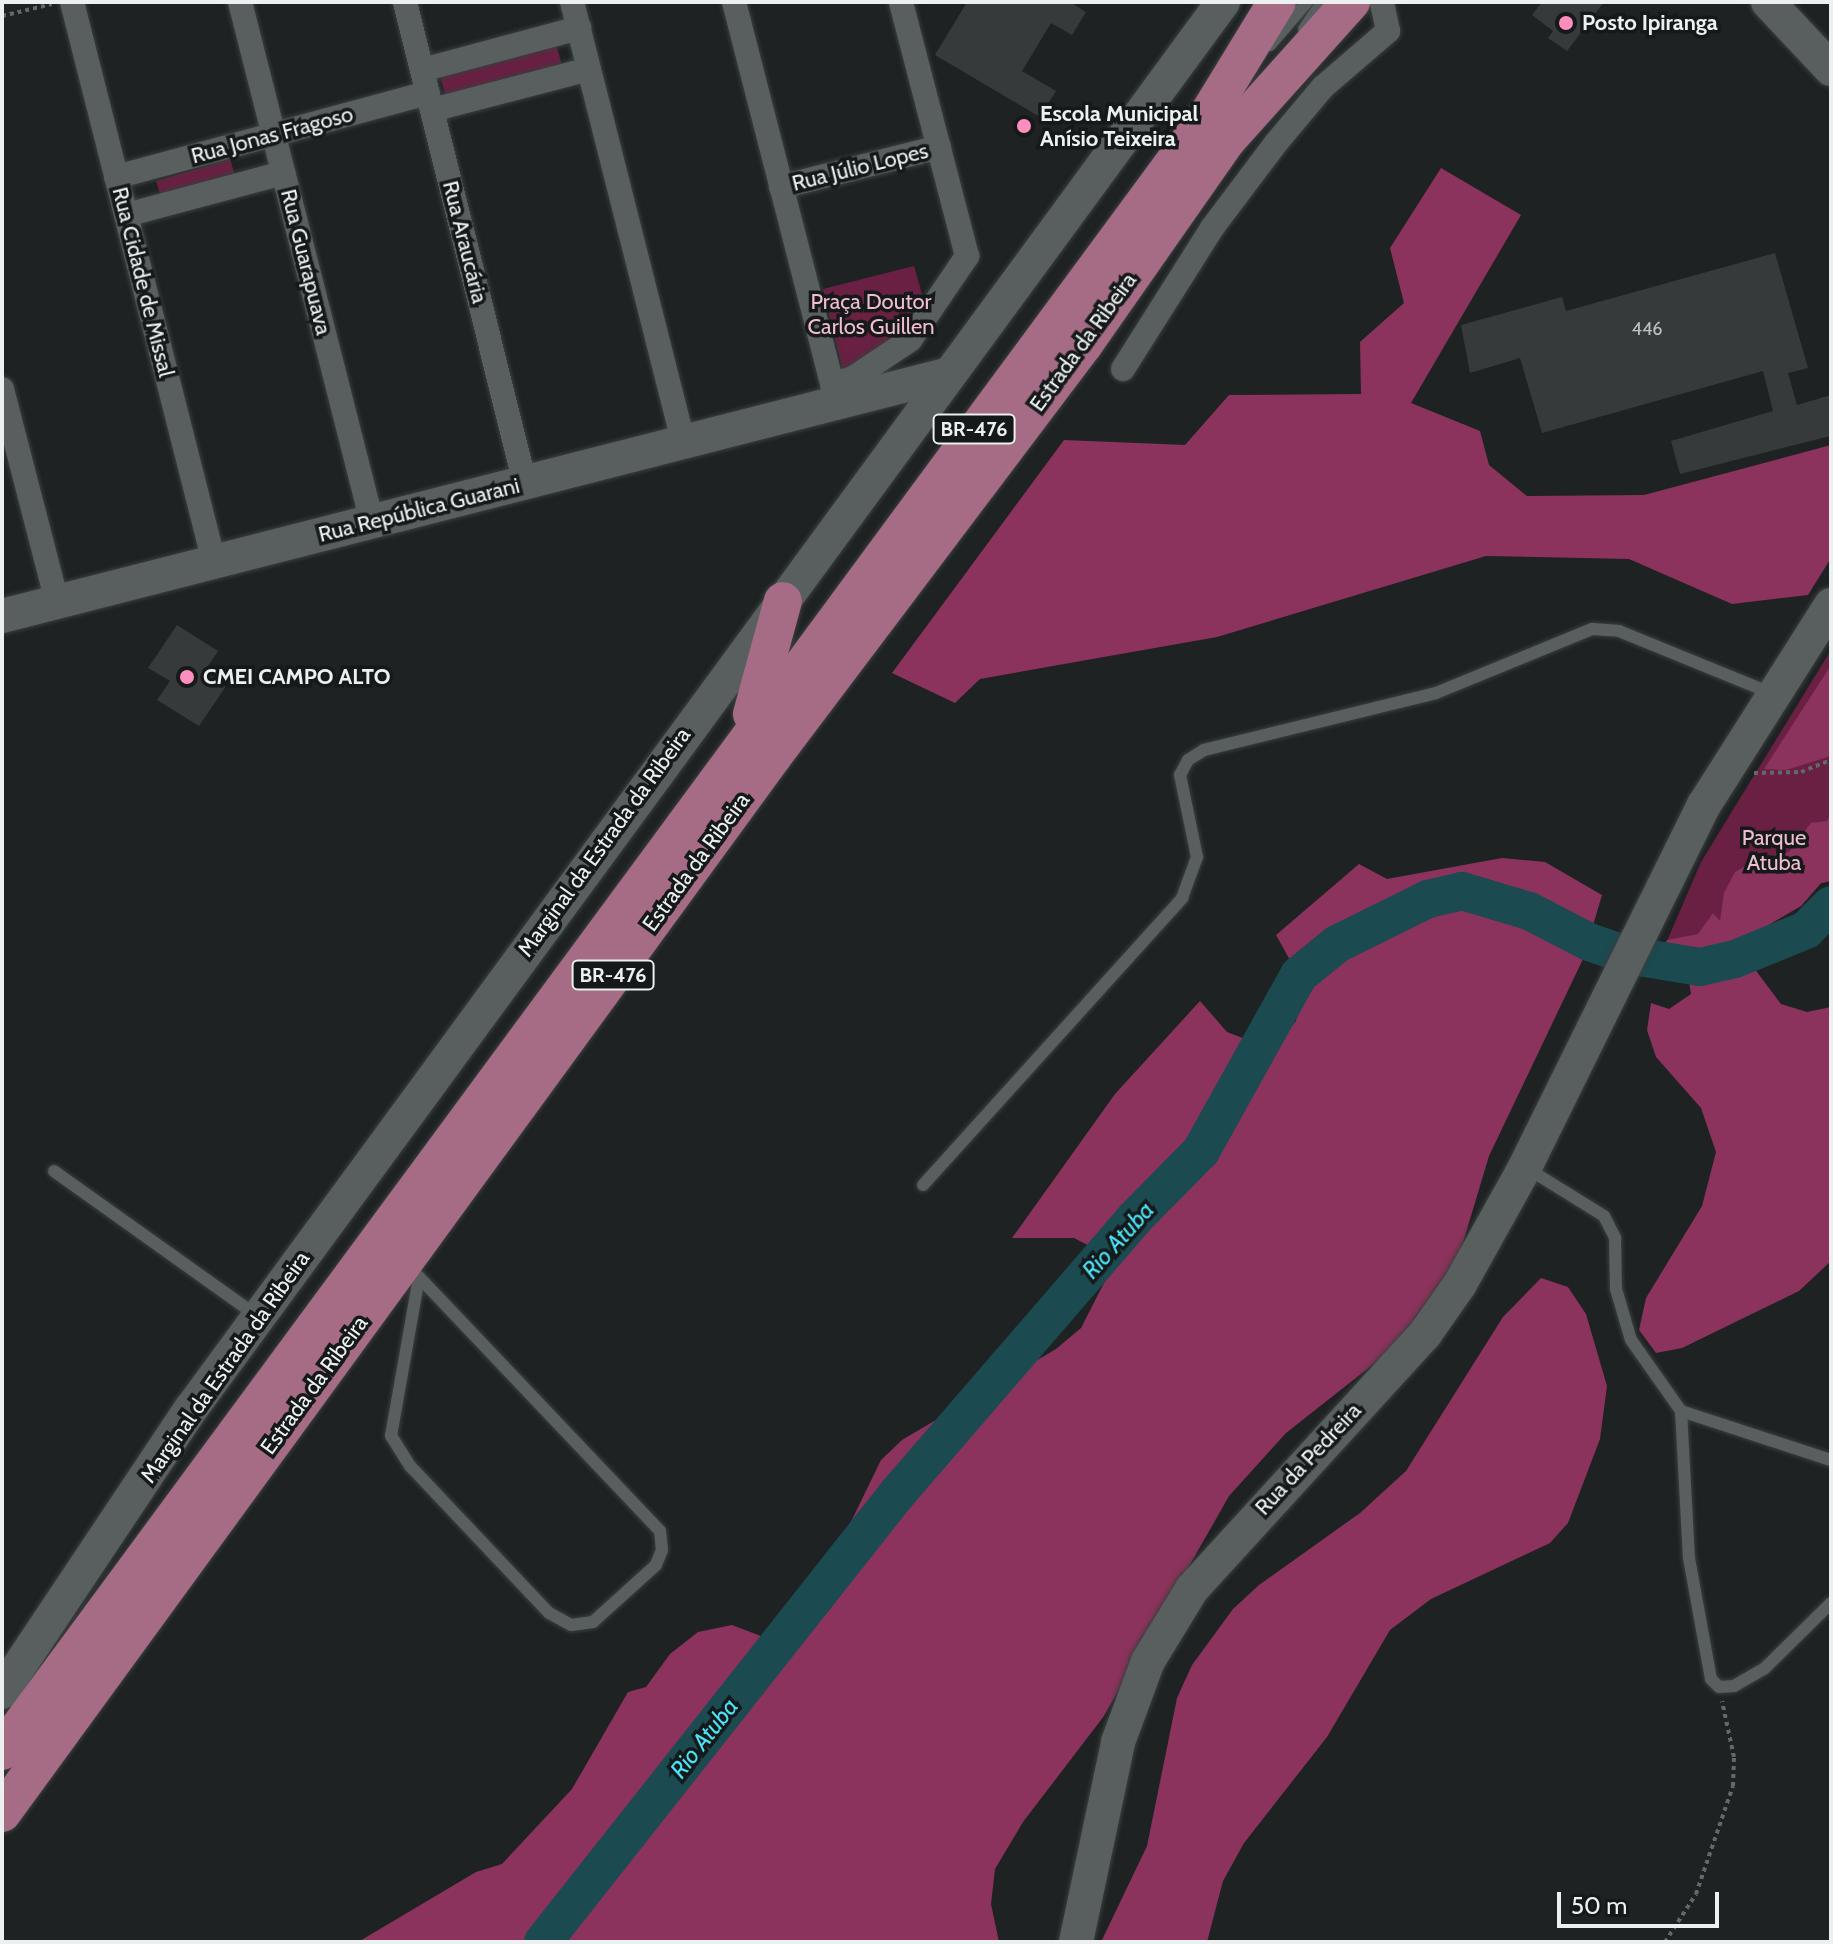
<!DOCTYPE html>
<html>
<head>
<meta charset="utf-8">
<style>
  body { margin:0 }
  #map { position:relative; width:1833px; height:1944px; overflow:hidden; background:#1e2223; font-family:Cabin,sans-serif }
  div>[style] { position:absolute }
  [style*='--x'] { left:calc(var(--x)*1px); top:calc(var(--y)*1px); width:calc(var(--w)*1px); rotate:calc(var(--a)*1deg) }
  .green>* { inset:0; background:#692043 }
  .forest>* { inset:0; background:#8b335c }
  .river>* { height:38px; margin:-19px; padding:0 19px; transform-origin:19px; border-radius:19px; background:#1b4a51 }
  .building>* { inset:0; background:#363a3b }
  .path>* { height:4px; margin-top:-2px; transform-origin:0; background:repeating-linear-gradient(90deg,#646868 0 4px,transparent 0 8px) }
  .roads { filter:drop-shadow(0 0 2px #3a3e3e) drop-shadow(0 0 2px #3a3e3e) }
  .lane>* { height:12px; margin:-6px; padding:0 6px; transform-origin:6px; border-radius:6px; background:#595e5f }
  .street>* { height:24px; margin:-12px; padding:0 12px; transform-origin:12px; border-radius:12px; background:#595e5f }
  .secondary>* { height:34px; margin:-17px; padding:0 17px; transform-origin:17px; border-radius:17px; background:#595e5f }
  .primary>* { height:38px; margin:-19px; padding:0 19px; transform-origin:19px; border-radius:19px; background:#a66c85 }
  .dots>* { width:22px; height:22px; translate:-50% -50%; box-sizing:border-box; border:4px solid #15191a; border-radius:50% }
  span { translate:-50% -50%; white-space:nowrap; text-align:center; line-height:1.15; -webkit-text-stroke:7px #15191a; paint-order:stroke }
  .number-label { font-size:18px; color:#bfc2c3 }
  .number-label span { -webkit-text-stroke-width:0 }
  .shield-label span { padding:2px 6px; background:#15191a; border:2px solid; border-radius:6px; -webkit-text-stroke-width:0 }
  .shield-label { font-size:20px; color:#edf0f0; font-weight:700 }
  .poi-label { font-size:22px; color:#edf0f0; font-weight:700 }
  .left { translate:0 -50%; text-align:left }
  .street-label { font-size:22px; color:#edf0f0 }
  .park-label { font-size:22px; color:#f0bdd0 }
  .water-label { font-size:24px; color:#4be1f6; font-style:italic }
  .frame { position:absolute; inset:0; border:4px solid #edf0f0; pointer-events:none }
  .scale { position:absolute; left:1557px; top:1892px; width:162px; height:36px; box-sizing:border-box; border:4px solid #edf0f0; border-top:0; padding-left:10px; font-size:24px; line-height:28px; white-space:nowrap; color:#edf0f0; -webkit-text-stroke:6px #15191a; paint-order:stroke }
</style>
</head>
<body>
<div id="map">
  <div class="green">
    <div style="clip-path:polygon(555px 39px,563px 70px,447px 101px,438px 70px)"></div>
    <div style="clip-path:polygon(230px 159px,235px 175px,161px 197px,156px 181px)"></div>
    <div style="clip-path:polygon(914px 266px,922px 294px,897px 339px,843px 371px,823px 289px)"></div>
    <div style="clip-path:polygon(1831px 650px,1831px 881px,1821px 883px,1801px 906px,1771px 921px,1669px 956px,1664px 948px,1701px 862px)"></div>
  </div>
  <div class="forest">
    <div style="clip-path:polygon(1441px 168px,1521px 215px,1411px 403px,1480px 431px,1489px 465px,1527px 496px,1644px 495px,1831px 445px,1831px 558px,1808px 595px,1732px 604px,1629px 559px,1486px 556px,1217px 637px,980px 679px,955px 703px,892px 673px,1064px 440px,1185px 445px,1229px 395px,1361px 394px,1360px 342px,1404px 303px,1390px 248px)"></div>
    <div style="clip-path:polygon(1831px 665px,1831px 756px,1786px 770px,1764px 769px)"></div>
    <div style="clip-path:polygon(1831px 813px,1831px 881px,1821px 883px,1801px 906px,1736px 944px,1781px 1004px,1807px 1012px,1831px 1007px,1831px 1261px,1799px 1291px,1682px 1348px,1656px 1353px,1639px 1330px,1646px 1298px,1702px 1206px,1716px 1152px,1701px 1108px,1656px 1057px,1647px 1030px,1651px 1003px,1669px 1009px,1691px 994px,1685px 957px,1669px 956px,1664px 948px,1667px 940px,1698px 934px,1713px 913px,1720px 921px,1724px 893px,1735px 872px,1758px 859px,1789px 852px,1811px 823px,1827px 821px)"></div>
    <div style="clip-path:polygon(1502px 858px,1545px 862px,1602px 895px,1583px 959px,1489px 1156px,1453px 1276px,1385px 1355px,1286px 1433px,1229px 1496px,1104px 1716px,1023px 1822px,995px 1869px,991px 1904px,999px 1942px,358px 1942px,476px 1872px,502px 1864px,572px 1789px,628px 1692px,646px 1687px,670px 1654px,698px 1632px,732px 1625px,776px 1642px,809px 1633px,831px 1608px,845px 1534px,881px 1460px,902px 1440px,1056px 1349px,1081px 1328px,1106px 1279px,1101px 1252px,1074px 1238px,1012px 1238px,1115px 1094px,1200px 1001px,1227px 1032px,1245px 1039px,1285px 1034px,1296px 1021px,1301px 980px,1276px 935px,1359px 864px,1387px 879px)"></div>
    <div style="clip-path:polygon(1541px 1278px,1568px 1287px,1586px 1314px,1607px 1386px,1600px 1439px,1568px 1523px,1550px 1543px,1431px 1599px,1390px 1630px,1327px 1737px,1244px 1843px,1223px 1881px,1207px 1942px,1101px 1942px,1147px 1846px,1177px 1698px,1192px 1665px,1233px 1609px,1259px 1585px,1360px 1513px,1406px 1471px,1503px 1317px)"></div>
  </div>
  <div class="river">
    <div style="--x:543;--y:1942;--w:570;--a:-51.7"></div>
    <div style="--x:896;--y:1495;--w:367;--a:-49.2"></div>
    <div style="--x:1136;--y:1217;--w:93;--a:-45.4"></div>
    <div style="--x:1201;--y:1151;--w:201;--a:-60.9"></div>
    <div style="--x:1299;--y:975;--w:49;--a:-39.2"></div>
    <div style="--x:1337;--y:944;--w:102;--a:-26.3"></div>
    <div style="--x:1428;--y:899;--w:35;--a:-13"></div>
    <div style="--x:1462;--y:891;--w:70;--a:16.6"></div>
    <div style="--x:1529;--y:911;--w:68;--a:27.3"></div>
    <div style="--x:1589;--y:942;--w:40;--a:18.9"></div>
    <div style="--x:1627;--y:955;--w:74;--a:9.3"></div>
    <div style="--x:1700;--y:967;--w:36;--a:-13"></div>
    <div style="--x:1735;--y:959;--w:77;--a:-22.2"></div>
    <div style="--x:1806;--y:930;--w:35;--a:-45"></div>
  </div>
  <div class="building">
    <div style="clip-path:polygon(967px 2px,1070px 2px,1086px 12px,1072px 35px,1051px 23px,1022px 71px,1056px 91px,1040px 117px,935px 55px)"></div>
    <div style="clip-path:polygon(1542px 2px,1604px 2px,1567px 51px,1548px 38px,1553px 31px,1532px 15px)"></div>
    <div style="clip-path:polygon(1775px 253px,1808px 368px,1788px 373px,1797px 405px,1831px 395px,1831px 436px,1680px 474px,1671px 441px,1773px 411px,1763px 371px,1542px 433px,1520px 358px,1470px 373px,1461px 325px,1562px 297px,1566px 311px)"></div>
    <div style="clip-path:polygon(177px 625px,218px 651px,204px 672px,226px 686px,199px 726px,157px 700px,170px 681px,148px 668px)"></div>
  </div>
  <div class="path">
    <div style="--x:2;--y:16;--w:51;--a:-13.5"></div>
    <div style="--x:1754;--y:773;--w:47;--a:-1.2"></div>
    <div style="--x:1801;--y:772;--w:32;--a:-22"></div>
    <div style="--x:1665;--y:1942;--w:57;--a:-57.1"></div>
    <div style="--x:1696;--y:1894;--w:114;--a:-71.1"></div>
    <div style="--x:1733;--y:1786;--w:29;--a:-88"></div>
    <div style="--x:1734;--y:1757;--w:57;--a:-102.1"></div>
  </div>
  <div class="roads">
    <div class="lane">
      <div style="--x:1304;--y:29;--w:32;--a:-56"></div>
      <div style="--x:1270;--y:45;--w:57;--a:-49.3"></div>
      <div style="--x:1525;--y:1167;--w:93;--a:31.8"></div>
      <div style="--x:1604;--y:1216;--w:25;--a:63"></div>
      <div style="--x:1615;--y:1238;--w:51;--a:88.9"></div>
      <div style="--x:1616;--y:1289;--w:53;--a:73.6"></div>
      <div style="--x:1631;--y:1340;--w:87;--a:54.8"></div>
      <div style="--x:1681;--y:1411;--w:147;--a:86.9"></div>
      <div style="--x:1689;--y:1558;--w:123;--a:79.7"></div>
      <div style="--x:1711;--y:1679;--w:11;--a:45"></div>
      <div style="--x:1719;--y:1687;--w:15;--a:-4"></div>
      <div style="--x:1734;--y:1686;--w:34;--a:-30"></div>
      <div style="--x:1764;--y:1669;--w:94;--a:-44.6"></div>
      <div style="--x:54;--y:1171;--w:248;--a:35.5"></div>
      <div style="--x:923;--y:1185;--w:387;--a:-47.9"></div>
      <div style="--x:1182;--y:898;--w:44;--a:-69.9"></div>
      <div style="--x:1197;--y:857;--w:84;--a:-101.7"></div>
      <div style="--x:1180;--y:775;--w:17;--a:-62"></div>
      <div style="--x:1188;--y:760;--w:19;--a:-32"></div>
      <div style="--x:1204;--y:750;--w:239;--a:-13.8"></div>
      <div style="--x:1436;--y:693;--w:169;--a:-22.3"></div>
      <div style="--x:1592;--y:629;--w:27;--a:4"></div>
      <div style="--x:1619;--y:631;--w:164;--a:22.2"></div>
      <div style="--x:406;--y:1264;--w:18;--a:45"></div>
      <div style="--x:419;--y:1277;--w:350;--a:46.5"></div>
      <div style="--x:660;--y:1531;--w:19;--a:84"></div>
      <div style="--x:662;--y:1550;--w:16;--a:112"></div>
      <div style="--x:656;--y:1565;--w:85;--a:137.9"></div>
      <div style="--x:593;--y:1622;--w:22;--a:172"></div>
      <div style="--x:571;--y:1625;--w:25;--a:-151"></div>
      <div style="--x:549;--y:1613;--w:202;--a:-133.4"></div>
      <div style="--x:410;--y:1466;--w:36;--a:-122"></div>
      <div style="--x:391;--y:1436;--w:161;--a:-80"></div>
      <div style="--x:1681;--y:1411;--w:158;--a:18.1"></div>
    </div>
    <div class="street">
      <div style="--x:72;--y:2;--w:578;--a:75.77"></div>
      <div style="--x:240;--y:2;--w:536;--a:75.76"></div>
      <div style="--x:405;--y:2;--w:496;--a:76"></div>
      <div style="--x:572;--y:2;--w:454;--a:75.8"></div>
      <div style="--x:734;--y:2;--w:410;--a:75.6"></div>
      <div style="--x:422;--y:70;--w:163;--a:-15"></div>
      <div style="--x:432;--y:110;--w:162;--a:-14.6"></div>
      <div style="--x:116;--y:177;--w:323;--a:-15.1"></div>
      <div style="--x:781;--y:187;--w:163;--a:-14.2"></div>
      <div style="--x:126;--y:215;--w:163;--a:-15"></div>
      <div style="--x:1123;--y:369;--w:167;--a:-57.7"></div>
      <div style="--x:1212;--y:228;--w:106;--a:-53"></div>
      <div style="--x:1276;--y:143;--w:73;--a:-50"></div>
      <div style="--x:1323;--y:87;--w:86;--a:-40.7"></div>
      <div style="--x:1388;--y:31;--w:30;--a:-102"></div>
      <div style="--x:832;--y:384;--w:22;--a:-16"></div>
      <div style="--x:853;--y:378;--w:69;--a:-33.7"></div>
      <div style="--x:910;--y:340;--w:102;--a:-55.8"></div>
      <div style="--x:967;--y:256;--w:262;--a:-104.6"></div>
      <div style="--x:2;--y:389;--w:220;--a:75.5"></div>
    </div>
    <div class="secondary">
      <div style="--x:1768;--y:2;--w:92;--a:46.8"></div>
      <div style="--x:2;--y:616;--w:977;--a:-14.33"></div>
      <div style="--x:2;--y:1692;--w:340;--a:-56.3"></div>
      <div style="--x:191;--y:1409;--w:1745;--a:-53.74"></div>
      <div style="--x:1076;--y:1942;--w:204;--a:-78.1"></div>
      <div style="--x:1118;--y:1742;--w:86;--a:-69.7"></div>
      <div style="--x:1148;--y:1661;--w:84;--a:-58.6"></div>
      <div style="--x:1192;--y:1589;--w:345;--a:-47.6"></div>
      <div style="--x:1425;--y:1334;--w:61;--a:-55"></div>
      <div style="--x:1460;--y:1284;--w:134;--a:-60.9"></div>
      <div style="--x:1525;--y:1167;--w:404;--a:-63.7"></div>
      <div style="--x:1704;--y:805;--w:237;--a:-57.6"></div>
    </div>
    <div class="primary">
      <div style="--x:752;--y:714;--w:117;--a:-74.7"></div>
      <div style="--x:2;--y:1751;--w:2023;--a:-53.58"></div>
      <div style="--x:1203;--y:123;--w:142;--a:-58.6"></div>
      <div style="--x:2;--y:1813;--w:1308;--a:-53.89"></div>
      <div style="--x:773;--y:756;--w:516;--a:-52.95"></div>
      <div style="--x:1084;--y:344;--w:249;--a:-55"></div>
      <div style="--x:1227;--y:140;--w:186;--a:-48.1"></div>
    </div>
  </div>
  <div class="dots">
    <div style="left:1566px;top:23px;background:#fe8ebd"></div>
    <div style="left:1024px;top:126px;background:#fe8ebd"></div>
    <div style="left:187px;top:677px;background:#fe8ebd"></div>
  </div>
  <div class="number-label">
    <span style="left:1647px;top:329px">446</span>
  </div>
  <div class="shield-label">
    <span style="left:974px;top:429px">BR-476</span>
    <span style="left:613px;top:975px">BR-476</span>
  </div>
  <div class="poi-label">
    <span class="left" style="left:1582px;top:23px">Posto Ipiranga</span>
    <span class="left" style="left:1040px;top:126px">Escola Municipal<br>Anísio Teixeira</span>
    <span class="left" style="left:203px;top:677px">CMEI CAMPO ALTO</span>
  </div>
  <div class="street-label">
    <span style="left:272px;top:135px;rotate:-15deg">Rua Jonas Fragoso</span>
    <span style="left:860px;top:167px;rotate:-14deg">Rua Júlio Lopes</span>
    <span style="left:465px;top:242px;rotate:76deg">Rua Araucária</span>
    <span style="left:306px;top:262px;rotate:76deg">Rua Guarapuava</span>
    <span style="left:143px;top:282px;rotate:76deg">Rua Cidade de Missal</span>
    <span style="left:1083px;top:342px;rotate:-54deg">Estrada da Ribeira</span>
    <span style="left:419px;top:510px;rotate:-14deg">Rua República Guarani</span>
    <span style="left:604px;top:842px;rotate:-54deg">Marginal da Estrada da Ribeira</span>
    <span style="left:696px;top:862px;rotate:-54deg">Estrada da Ribeira</span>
    <span style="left:225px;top:1367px;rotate:-55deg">Marginal da Estrada da Ribeira</span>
    <span style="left:314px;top:1385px;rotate:-54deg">Estrada da Ribeira</span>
    <span style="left:1308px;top:1459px;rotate:-47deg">Rua da Pedreira</span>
  </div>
  <div class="park-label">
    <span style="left:871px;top:314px">Praça Doutor<br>Carlos Guillen</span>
    <span style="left:1774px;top:850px">Parque<br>Atuba</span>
  </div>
  <div class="water-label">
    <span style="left:1118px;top:1240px;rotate:-48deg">Rio Atuba</span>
    <span style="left:704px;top:1738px;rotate:-52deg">Rio Atuba</span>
  </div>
  <div class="frame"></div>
  <div class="scale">50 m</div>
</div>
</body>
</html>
